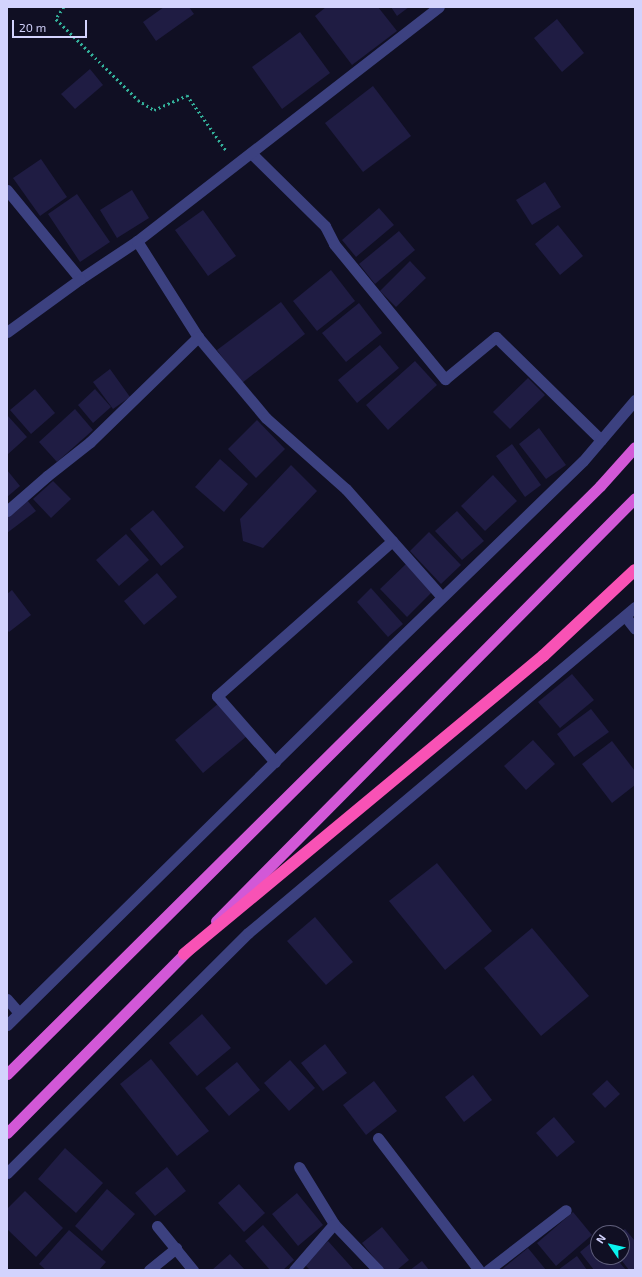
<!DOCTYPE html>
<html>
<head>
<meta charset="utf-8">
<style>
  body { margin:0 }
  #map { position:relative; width:642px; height:1277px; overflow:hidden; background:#100f23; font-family:"Exo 2",sans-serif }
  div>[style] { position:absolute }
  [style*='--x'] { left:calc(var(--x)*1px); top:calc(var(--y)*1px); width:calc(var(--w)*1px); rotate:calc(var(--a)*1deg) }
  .building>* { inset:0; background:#1f1c43 }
  .path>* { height:2.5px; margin-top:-1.25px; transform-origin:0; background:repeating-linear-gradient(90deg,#33b09a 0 2px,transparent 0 5px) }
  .service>* { height:11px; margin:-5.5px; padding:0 5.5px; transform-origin:5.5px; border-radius:5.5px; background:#3c4180 }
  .minor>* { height:11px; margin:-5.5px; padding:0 5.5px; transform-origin:5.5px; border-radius:5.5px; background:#3c4180 }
  .tertiary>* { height:11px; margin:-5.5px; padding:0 5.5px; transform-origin:5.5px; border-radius:5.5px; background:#3c4180 }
  .trunk>* { height:11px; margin:-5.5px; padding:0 5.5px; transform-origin:5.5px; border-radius:5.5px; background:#d258d7 }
  .motorway>* { height:12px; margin:-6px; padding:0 6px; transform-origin:6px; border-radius:6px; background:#f852b5 }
  span { translate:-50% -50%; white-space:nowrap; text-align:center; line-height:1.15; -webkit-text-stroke:3.5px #100f23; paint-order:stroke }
  .frame { position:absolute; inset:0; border:8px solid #d3d3fd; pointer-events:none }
  .north { position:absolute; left:590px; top:1225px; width:40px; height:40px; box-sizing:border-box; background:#100f23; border:1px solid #5e5d7a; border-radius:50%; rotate:304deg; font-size:11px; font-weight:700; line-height:16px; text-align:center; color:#d3d3fd }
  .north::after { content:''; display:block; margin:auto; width:14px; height:18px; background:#09f3ee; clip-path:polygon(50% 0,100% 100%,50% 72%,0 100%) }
  .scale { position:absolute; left:12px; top:20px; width:75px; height:18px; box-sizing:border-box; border:2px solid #d3d3fd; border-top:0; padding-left:5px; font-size:12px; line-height:14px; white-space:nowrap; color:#d3d3fd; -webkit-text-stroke:3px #100f23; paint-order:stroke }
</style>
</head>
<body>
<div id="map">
  <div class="building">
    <div style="clip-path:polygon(164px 7px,189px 7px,194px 14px,156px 41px,143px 22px)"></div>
    <div style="clip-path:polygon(326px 7px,378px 7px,397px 31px,352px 65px,315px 16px)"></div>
    <div style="clip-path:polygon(391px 7px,409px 7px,397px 16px)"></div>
    <div style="clip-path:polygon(557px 19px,584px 53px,562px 72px,534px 38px)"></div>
    <div style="clip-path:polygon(300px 32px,330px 73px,282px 109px,252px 67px)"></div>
    <div style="clip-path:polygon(90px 69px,103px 85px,75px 109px,61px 94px)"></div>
    <div style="clip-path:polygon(373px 86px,411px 136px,363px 172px,325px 123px)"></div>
    <div style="clip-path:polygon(41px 159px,67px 197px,40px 216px,13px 178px)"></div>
    <div style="clip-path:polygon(545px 182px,561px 207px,532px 225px,516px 200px)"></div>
    <div style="clip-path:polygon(132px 190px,149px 218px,117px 238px,100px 210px)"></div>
    <div style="clip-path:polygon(77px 194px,110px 242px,80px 262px,48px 214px)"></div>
    <div style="clip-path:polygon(379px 208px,394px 225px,356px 257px,342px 240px)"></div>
    <div style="clip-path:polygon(203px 210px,236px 256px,208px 276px,175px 230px)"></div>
    <div style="clip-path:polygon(558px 225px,583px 256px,560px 275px,535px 244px)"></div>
    <div style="clip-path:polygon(399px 231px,415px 250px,375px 284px,359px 264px)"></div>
    <div style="clip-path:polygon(410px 261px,426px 278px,396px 307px,380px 291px)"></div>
    <div style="clip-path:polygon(331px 270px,355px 301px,317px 331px,293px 301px)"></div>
    <div style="clip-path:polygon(281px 302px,305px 334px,242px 383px,217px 350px)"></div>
    <div style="clip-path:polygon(359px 303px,382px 333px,346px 362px,322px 333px)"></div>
    <div style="clip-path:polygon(380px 345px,399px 368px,357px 403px,338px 380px)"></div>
    <div style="clip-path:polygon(415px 361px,437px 385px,388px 430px,366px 405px)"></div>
    <div style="clip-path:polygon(110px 369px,130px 397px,113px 409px,93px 382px)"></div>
    <div style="clip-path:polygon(528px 378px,545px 395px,510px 429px,493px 412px)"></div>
    <div style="clip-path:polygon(35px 389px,55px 413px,31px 434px,10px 410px)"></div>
    <div style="clip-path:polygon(95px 389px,111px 407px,93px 423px,78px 405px)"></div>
    <div style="clip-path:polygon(75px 409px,93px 430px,57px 462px,39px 442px)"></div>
    <div style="clip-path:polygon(7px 415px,27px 437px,7px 455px)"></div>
    <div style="clip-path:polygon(257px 420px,285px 449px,256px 478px,228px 449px)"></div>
    <div style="clip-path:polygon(539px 428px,566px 465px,546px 479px,519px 444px)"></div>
    <div style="clip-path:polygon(512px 444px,541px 485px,525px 497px,496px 456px)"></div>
    <div style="clip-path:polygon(220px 459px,248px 484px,224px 512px,195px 487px)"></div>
    <div style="clip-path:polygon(291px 465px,317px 491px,263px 548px,243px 541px,240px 519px)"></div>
    <div style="clip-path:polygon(7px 470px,20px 486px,7px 497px)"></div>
    <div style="clip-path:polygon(493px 475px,517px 501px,485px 531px,461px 506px)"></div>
    <div style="clip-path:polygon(53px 481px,71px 499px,51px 518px,33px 499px)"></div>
    <div style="clip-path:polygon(27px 500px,36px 511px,7px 533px,7px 515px)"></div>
    <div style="clip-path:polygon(153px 510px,184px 547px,161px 566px,130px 529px)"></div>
    <div style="clip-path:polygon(457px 511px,484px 541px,462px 560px,435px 531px)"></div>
    <div style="clip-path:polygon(429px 532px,461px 565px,441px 584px,410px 551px)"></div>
    <div style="clip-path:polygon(126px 534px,149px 560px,119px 586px,96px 560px)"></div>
    <div style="clip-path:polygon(406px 564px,432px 592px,407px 617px,380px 589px)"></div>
    <div style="clip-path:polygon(157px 573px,177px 597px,144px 625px,124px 601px)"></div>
    <div style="clip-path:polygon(371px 588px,403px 624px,388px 637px,357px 602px)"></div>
    <div style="clip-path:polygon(12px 590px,31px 615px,9px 632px,7px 630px,7px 594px)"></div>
    <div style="clip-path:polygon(572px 674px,594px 700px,560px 728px,538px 702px)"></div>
    <div style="clip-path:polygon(219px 703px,247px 736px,203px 773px,175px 740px)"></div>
    <div style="clip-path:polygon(591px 709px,609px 732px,574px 757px,557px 734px)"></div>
    <div style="clip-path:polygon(533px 740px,555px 764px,526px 790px,504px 766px)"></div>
    <div style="clip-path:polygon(612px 741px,635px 771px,635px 785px,612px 803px,582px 764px)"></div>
    <div style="clip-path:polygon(437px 863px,492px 931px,445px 970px,389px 901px)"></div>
    <div style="clip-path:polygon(315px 917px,353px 962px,326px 985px,287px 941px)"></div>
    <div style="clip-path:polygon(532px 928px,589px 996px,541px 1036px,484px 968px)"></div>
    <div style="clip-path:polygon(202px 1014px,231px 1048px,197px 1076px,169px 1043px)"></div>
    <div style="clip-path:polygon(325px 1044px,347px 1073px,323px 1091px,301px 1063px)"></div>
    <div style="clip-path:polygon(151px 1059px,209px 1131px,177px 1156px,120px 1084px)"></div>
    <div style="clip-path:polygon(290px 1060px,315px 1088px,289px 1111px,264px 1083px)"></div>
    <div style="clip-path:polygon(237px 1062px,260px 1090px,229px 1116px,205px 1088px)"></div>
    <div style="clip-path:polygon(473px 1075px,492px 1100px,464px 1122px,445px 1097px)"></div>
    <div style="clip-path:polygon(607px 1080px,620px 1094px,605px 1108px,592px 1094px)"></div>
    <div style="clip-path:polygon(374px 1081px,397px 1111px,366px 1135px,343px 1105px)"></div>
    <div style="clip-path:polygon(554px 1117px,575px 1142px,557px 1157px,536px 1133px)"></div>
    <div style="clip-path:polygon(65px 1148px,103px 1183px,76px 1213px,38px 1179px)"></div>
    <div style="clip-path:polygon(167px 1167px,186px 1191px,155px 1216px,135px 1193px)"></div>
    <div style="clip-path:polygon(239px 1184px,265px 1213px,244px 1232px,218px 1203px)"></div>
    <div style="clip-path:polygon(107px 1189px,135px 1214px,102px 1251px,75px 1226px)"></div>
    <div style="clip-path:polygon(25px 1191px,63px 1228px,36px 1257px,7px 1229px,7px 1209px)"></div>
    <div style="clip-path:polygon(297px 1193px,323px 1225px,298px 1246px,272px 1214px)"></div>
    <div style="clip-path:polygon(573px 1212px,592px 1235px,556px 1266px,537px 1243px)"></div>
    <div style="clip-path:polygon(263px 1225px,294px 1260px,283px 1270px,270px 1270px,245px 1241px)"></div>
    <div style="clip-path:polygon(382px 1227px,409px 1260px,397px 1270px,384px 1270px,362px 1243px)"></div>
    <div style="clip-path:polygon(625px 1229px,635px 1241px,635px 1268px,633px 1270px,629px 1270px,619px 1257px,622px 1257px,622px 1233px,620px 1233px)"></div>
    <div style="clip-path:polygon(69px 1230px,106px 1262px,99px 1270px,46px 1270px,39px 1264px)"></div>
    <div style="clip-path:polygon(598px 1237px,598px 1257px,615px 1257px,626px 1270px,594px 1270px,580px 1252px)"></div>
    <div style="clip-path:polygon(328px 1241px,354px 1270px,310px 1270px,304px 1264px)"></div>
    <div style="clip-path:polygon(528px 1248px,546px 1270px,501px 1270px)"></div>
    <div style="clip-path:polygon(230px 1254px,245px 1270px,212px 1270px)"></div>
    <div style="clip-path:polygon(577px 1256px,587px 1270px,558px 1270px)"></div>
    <div style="clip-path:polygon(422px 1261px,429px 1270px,410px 1270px)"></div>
  </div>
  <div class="path">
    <div style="--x:64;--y:7;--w:14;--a:124"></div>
    <div style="--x:56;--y:19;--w:115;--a:44.6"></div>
    <div style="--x:138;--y:100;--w:19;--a:32"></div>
    <div style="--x:154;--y:110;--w:36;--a:-24"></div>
    <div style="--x:187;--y:95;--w:67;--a:54.7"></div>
  </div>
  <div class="service">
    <div style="--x:7;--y:999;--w:18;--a:49"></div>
  </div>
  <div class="minor">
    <div style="--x:251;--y:153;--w:104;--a:44.6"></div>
    <div style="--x:325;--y:226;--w:20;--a:63"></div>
    <div style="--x:334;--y:244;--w:175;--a:50.6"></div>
    <div style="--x:445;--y:379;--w:66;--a:-39.5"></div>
    <div style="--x:496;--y:337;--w:147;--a:44.4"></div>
    <div style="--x:7;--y:190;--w:115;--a:50.6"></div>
    <div style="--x:80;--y:279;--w:69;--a:-33.7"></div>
    <div style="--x:137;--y:241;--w:382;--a:-37.8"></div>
    <div style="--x:137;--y:241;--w:114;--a:57.6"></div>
    <div style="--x:198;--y:337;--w:106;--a:50"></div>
    <div style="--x:266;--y:418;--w:107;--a:41.6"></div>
    <div style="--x:346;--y:489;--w:144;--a:48.4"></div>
    <div style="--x:7;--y:332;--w:90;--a:-36"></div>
    <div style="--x:7;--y:511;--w:53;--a:-41.2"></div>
    <div style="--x:47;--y:476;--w:55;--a:-38.3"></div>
    <div style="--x:90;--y:442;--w:151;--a:-44.2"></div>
    <div style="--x:625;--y:616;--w:16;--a:52"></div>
    <div style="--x:275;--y:762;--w:88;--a:-131.3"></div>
    <div style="--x:217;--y:696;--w:234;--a:-41.5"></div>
    <div style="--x:378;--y:1138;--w:166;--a:52.6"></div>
    <div style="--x:299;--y:1167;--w:67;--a:58.4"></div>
    <div style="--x:334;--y:1224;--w:64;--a:46.3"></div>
    <div style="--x:7;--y:1173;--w:340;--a:-44.9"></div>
    <div style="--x:248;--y:933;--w:506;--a:-40.11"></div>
    <div style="--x:157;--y:1226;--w:57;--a:50.7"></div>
    <div style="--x:149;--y:1270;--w:35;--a:-39"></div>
    <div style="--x:294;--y:1270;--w:61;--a:-49"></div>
    <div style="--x:488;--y:1270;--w:98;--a:-37.6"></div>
  </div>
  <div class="tertiary">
    <div style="--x:7;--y:1025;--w:542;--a:-44.55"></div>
    <div style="--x:393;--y:645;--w:264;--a:-44.1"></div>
    <div style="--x:583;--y:461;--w:80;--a:-49.6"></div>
  </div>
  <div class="trunk">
    <div style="--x:216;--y:921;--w:595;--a:-45.27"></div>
    <div style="--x:7;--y:1074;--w:835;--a:-44.76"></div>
    <div style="--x:600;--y:486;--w:52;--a:-48.1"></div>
    <div style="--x:7;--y:1133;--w:260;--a:-45.3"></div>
  </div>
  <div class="motorway">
    <div style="--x:184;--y:954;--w:467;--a:-39.7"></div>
    <div style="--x:543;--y:656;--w:126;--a:-43.1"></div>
  </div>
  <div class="frame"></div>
  <div class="north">N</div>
  <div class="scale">20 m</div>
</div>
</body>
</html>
